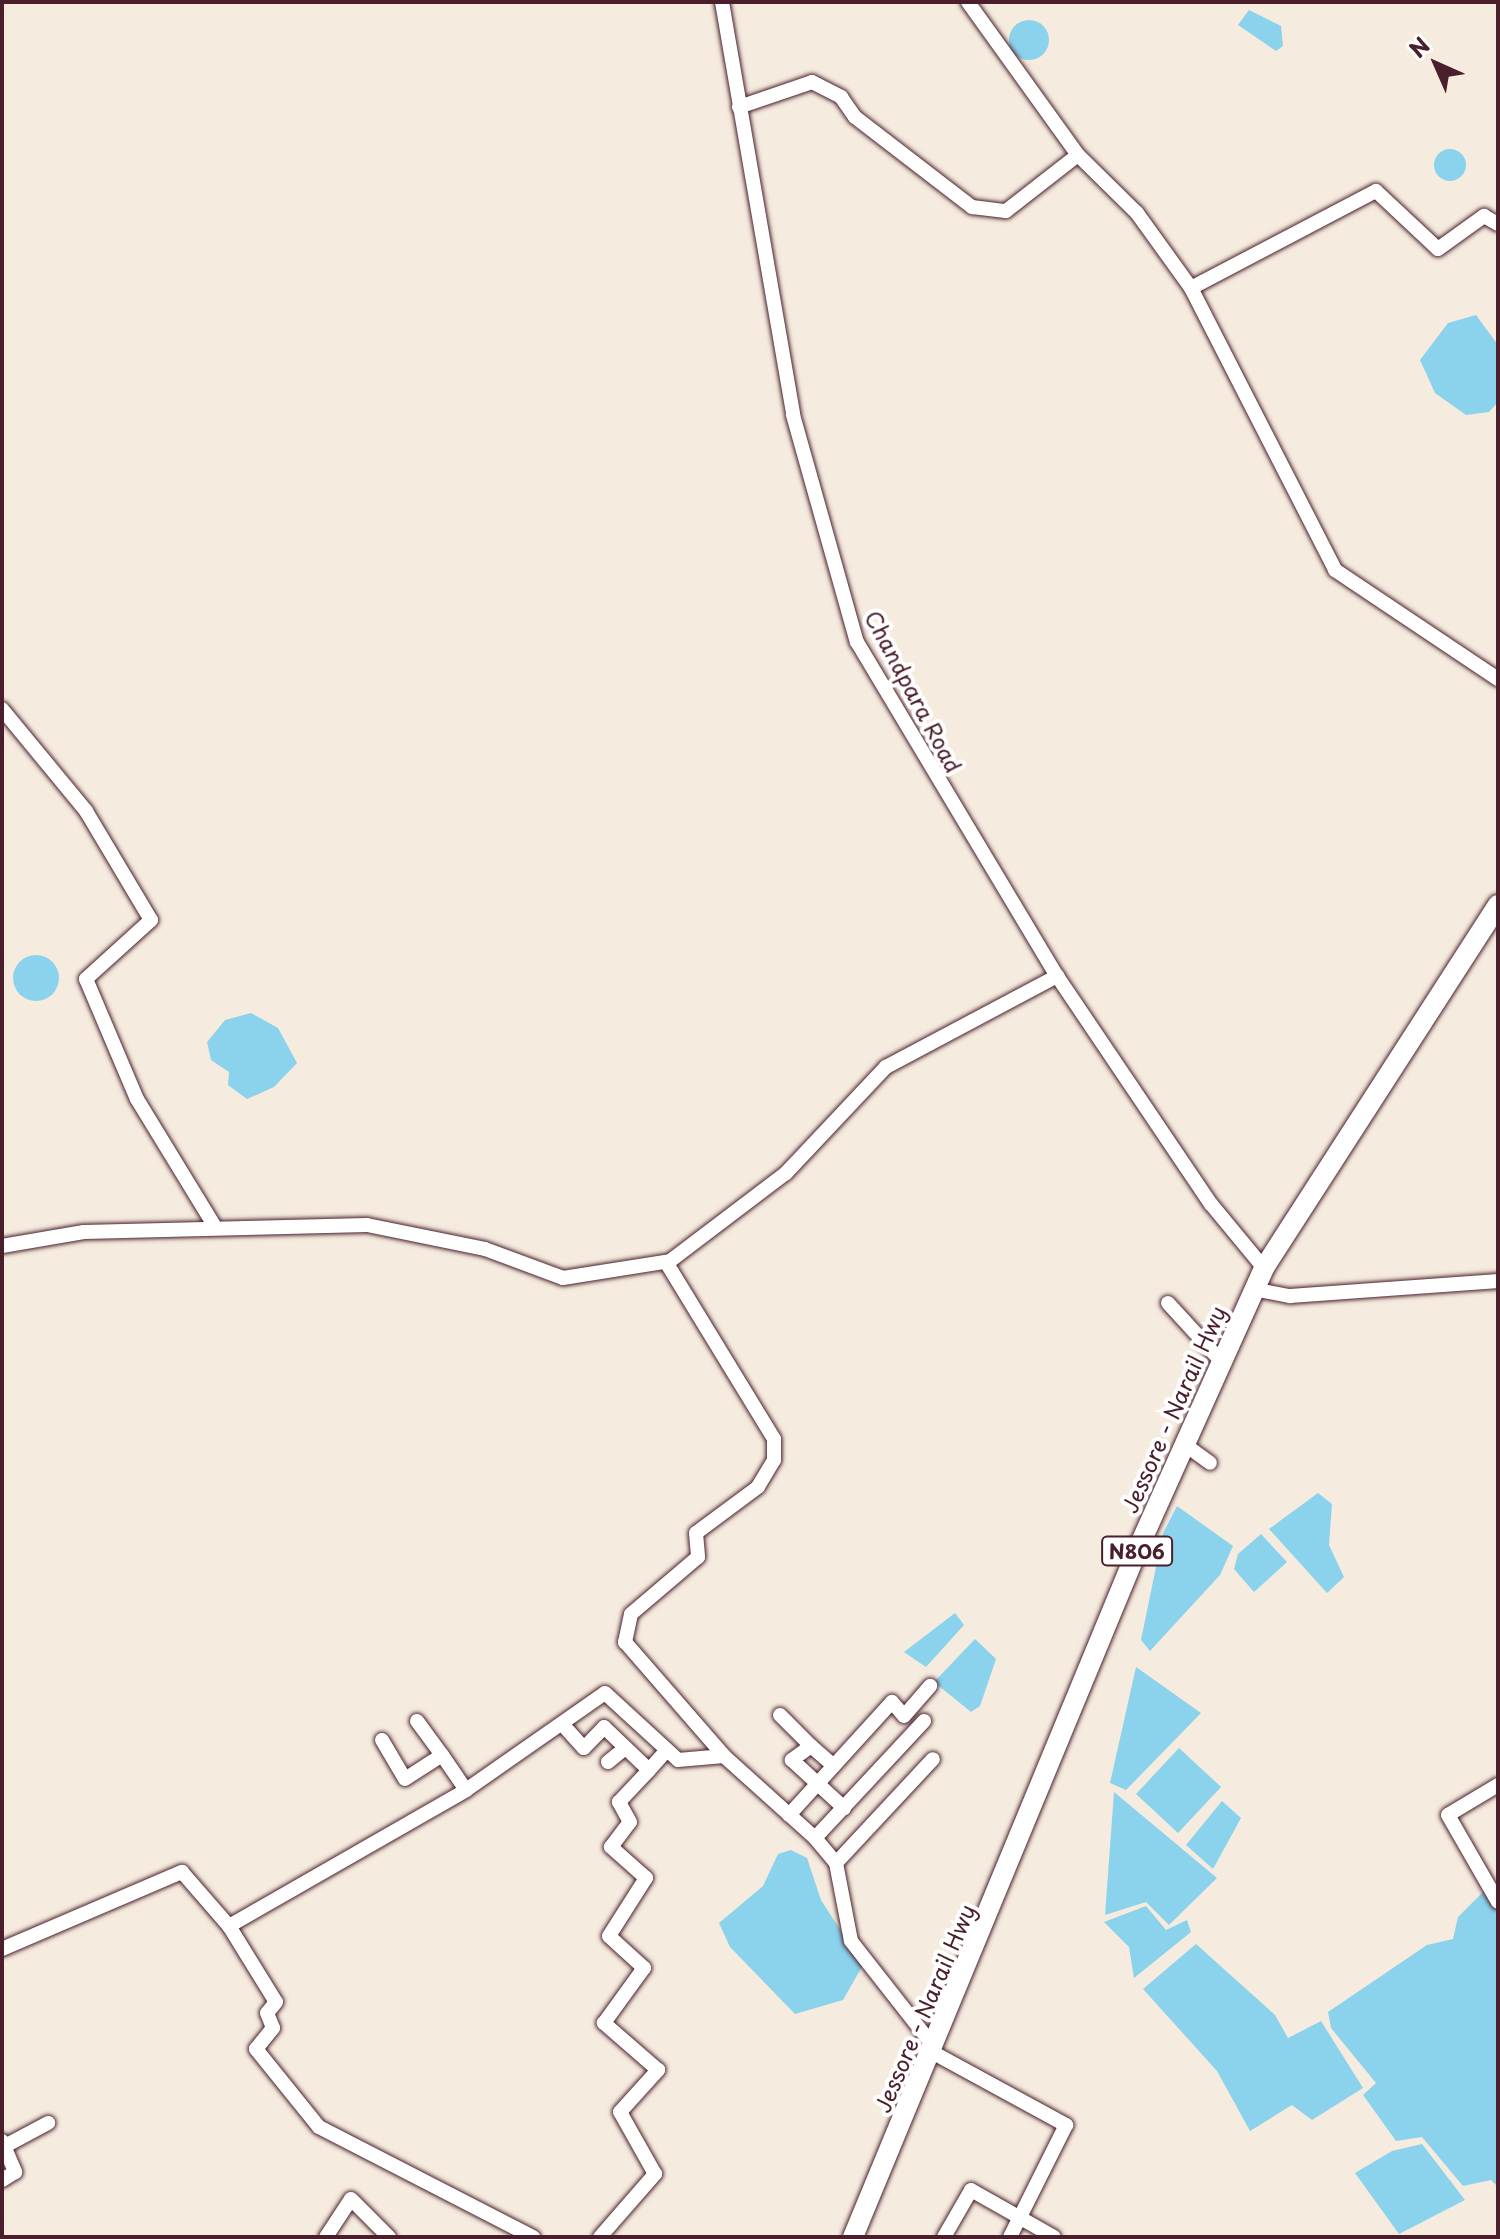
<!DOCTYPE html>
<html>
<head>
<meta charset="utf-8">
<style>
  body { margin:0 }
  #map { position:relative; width:1500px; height:2239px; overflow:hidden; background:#f5ebde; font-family:"Playpen Sans",sans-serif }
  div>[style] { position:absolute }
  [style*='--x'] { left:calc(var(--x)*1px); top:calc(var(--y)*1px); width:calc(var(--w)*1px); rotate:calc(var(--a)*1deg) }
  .water>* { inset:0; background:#8bd3ec }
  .round { border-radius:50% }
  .roads { filter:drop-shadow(0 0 2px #4a1f2b) drop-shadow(0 0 2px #4a1f2b) }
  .minor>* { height:14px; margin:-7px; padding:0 7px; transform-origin:7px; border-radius:7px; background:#fff }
  .highway>* { height:20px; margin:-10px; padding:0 10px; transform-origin:10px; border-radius:10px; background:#fff }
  span { translate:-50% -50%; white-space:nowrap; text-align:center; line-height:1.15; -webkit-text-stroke:8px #fff; paint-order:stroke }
  .shield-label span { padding:2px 6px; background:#fff; border:2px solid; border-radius:6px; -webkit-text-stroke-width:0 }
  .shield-label { font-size:20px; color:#4a1f2b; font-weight:700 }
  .street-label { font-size:22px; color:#4a1f2b }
  .frame { position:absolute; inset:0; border:4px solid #4a1f2b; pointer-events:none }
  .north { position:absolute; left:1396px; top:24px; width:80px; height:80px; -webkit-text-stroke:6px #fff; paint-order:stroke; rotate:315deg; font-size:22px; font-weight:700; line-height:32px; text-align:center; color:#4a1f2b }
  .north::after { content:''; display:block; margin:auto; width:28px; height:36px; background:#4a1f2b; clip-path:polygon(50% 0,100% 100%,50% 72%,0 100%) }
</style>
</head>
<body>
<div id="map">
  <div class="water">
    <div style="clip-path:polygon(1249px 10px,1281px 26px,1283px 46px,1276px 51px,1238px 25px)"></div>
    <div class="round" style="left:1009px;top:20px;width:40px;height:40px"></div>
    <div class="round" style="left:1434px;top:149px;width:32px;height:32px"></div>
    <div style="clip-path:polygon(1476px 315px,1498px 345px,1498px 402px,1489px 412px,1466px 415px,1435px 393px,1420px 360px,1448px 323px)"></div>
    <div class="round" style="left:13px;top:955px;width:46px;height:46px"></div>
    <div style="clip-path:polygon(251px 1013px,278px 1028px,297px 1063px,274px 1087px,247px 1099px,228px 1085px,229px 1072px,211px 1060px,207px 1042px,225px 1020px)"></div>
    <div style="clip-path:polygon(1318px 1493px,1332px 1504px,1329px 1545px,1344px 1577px,1327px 1593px,1269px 1529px)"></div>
    <div style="clip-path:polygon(1177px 1506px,1233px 1546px,1220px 1575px,1150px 1651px,1141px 1640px,1156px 1567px,1149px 1561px)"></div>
    <div style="clip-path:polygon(1261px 1534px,1287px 1562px,1254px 1592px,1234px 1569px,1238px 1554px)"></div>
    <div style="clip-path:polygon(955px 1613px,964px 1625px,926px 1667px,904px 1652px)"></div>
    <div style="clip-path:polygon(975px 1639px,996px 1659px,980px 1706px,971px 1712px,934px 1682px)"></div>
    <div style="clip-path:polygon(1136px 1667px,1201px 1713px,1126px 1790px,1110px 1783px)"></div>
    <div style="clip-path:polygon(1179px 1748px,1221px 1787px,1178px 1833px,1136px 1794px)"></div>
    <div style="clip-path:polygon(1114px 1792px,1217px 1878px,1169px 1925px,1146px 1902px,1105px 1915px)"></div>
    <div style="clip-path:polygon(1222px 1801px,1241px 1818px,1213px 1869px,1186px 1845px)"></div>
    <div style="clip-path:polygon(791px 1850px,807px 1858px,821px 1900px,863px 1965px,843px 2000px,795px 2014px,730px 1947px,719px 1923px,763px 1886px,778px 1854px)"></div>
    <div style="clip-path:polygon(1486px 1889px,1498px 1901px,1498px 2187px,1491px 2180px,1463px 2186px,1422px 2137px,1396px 2141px,1363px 2095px,1376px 2083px,1331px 2028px,1328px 2012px,1427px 1945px,1453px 1939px,1458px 1917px)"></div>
    <div style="clip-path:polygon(1146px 1906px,1166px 1930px,1187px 1920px,1191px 1932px,1134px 1978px,1129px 1947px,1104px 1922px)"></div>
    <div style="clip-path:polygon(1196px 1944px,1275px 2015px,1288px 2038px,1321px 2021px,1363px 2088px,1312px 2120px,1292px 2105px,1250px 2131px,1217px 2071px,1143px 1989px)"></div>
    <div style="clip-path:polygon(1422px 2144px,1465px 2200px,1399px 2234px,1355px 2173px,1392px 2151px)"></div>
  </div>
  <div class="roads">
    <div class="minor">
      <div style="--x:722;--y:2;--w:419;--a:80.2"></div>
      <div style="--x:793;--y:415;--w:236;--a:74.3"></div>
      <div style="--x:857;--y:642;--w:389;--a:59.1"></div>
      <div style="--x:1057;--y:976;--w:275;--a:56"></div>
      <div style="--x:1211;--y:1204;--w:83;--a:50.4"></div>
      <div style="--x:968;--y:2;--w:188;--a:54.3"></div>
      <div style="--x:739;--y:107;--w:77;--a:-18.9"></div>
      <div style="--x:812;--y:82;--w:33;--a:27"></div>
      <div style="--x:841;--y:97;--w:24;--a:55"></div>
      <div style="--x:855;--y:117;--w:148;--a:37.6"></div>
      <div style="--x:972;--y:207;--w:34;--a:7"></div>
      <div style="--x:1006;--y:211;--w:91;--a:-37.9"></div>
      <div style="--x:1078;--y:155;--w:83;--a:44.5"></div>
      <div style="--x:1137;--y:213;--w:92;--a:54.2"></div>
      <div style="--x:1191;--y:288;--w:317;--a:62.9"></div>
      <div style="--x:1335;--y:570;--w:196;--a:33.8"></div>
      <div style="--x:1191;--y:288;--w:209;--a:-27.7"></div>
      <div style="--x:1376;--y:191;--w:85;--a:43.1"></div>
      <div style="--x:1438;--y:249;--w:57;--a:-35.7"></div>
      <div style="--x:1484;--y:216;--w:16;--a:30"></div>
      <div style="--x:2;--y:709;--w:132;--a:50.5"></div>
      <div style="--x:86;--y:811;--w:127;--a:59.2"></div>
      <div style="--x:151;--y:920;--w:88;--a:137.8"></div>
      <div style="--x:86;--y:979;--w:130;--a:67"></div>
      <div style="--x:137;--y:1099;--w:148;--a:58.6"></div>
      <div style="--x:2;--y:1246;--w:83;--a:-9.7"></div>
      <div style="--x:84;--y:1232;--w:283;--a:-1.4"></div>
      <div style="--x:367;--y:1225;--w:120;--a:11.5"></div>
      <div style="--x:485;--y:1249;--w:83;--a:20.4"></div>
      <div style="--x:563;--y:1278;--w:108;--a:-9"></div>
      <div style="--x:670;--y:1261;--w:146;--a:-37.2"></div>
      <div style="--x:786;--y:1173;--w:146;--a:-46.7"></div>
      <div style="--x:886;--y:1067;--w:194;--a:-28"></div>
      <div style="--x:666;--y:1262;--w:207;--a:58.6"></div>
      <div style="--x:774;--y:1439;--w:21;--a:90"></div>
      <div style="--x:774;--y:1460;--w:31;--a:121"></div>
      <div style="--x:758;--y:1487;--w:77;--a:143.4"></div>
      <div style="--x:696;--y:1533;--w:24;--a:85"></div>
      <div style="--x:698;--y:1557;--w:88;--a:139.6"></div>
      <div style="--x:631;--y:1614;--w:29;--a:102"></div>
      <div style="--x:625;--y:1642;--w:151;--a:49"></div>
      <div style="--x:1253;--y:1289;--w:38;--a:11"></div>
      <div style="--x:1290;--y:1296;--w:209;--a:-4.1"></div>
      <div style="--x:1168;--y:1303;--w:79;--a:47.6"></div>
      <div style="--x:1184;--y:1444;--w:32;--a:36"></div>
      <div style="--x:780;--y:1715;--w:44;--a:45"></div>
      <div style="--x:811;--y:1746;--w:24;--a:144"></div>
      <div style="--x:792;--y:1760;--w:71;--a:42.7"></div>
      <div style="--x:417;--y:1721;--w:42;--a:53.7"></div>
      <div style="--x:563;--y:1725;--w:31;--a:48"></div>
      <div style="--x:584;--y:1748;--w:29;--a:-46"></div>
      <div style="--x:604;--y:1727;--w:62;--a:43.7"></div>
      <div style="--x:649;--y:1770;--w:25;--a:-48"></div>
      <div style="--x:382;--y:1740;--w:45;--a:59.5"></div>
      <div style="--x:405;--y:1779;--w:44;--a:-33"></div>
      <div style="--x:442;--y:1755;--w:42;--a:55.6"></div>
      <div style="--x:811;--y:1746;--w:30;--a:41"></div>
      <div style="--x:608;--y:1762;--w:22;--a:-39"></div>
      <div style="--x:1498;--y:1785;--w:58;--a:149"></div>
      <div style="--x:1448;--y:1815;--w:100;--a:60.1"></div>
      <div style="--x:789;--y:1815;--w:153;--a:-47.7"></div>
      <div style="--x:892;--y:1702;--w:18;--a:49"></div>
      <div style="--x:904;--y:1716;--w:40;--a:-49"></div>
      <div style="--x:815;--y:1838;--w:160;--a:-47"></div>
      <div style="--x:836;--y:1863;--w:142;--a:-47"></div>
      <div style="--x:229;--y:1926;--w:89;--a:58.3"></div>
      <div style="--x:276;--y:2002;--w:14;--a:129"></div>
      <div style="--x:267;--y:2013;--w:16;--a:68"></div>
      <div style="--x:273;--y:2028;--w:27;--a:129"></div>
      <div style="--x:256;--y:2049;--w:100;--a:51.1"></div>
      <div style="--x:319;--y:2127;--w:241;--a:27.2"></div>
      <div style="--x:2;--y:1949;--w:196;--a:-23.2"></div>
      <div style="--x:182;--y:1872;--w:72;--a:49"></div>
      <div style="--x:229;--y:1926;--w:273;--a:-29.8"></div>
      <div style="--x:466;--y:1790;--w:169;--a:-34.9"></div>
      <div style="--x:605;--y:1693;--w:99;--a:42.5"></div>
      <div style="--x:678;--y:1760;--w:46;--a:-5"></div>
      <div style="--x:724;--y:1756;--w:122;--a:42"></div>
      <div style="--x:815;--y:1838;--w:33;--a:50"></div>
      <div style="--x:836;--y:1863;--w:79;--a:79.1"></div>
      <div style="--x:851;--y:1941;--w:135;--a:51.9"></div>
      <div style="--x:932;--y:2052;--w:153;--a:28.6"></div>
      <div style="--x:1066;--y:2125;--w:125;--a:116.6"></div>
      <div style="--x:2;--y:2141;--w:34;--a:67"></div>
      <div style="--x:15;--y:2172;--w:15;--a:148"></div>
      <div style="--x:5;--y:2146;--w:49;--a:-28.1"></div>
      <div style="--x:326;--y:2237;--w:45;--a:-56.7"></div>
      <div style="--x:351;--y:2199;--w:54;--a:45"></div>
      <div style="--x:600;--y:2237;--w:84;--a:-48.9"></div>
      <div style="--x:655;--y:2174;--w:71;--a:-119.4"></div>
      <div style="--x:620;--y:2112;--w:57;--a:-47.9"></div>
      <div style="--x:658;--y:2070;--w:72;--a:-139"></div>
      <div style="--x:604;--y:2023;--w:68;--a:-54"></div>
      <div style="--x:644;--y:1968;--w:47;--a:-137.6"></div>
      <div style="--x:609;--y:1936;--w:69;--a:-57.5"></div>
      <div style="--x:646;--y:1878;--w:47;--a:-138.5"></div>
      <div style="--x:611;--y:1847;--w:31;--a:-53"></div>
      <div style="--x:630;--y:1822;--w:23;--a:-119"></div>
      <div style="--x:619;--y:1802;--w:44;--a:-46.8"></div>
      <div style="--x:944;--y:2237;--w:54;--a:-60.1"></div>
      <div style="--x:971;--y:2190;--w:95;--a:29.5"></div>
    </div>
    <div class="highway">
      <div style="--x:853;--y:2237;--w:740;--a:-67.52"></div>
      <div style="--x:1136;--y:1553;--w:312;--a:-65.8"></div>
      <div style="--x:1264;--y:1268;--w:432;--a:-57.2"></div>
    </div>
  </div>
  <div class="shield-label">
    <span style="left:1137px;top:1551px">N806</span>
  </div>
  <div class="street-label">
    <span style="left:914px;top:691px;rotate:62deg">Chandpara Road</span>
    <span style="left:1173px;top:1409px;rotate:-66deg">Jessore - Narail Hwy</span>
    <span style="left:924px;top:2008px;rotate:-67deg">Jessore - Narail Hwy</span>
  </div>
  <div class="frame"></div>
  <div class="north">N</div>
</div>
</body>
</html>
